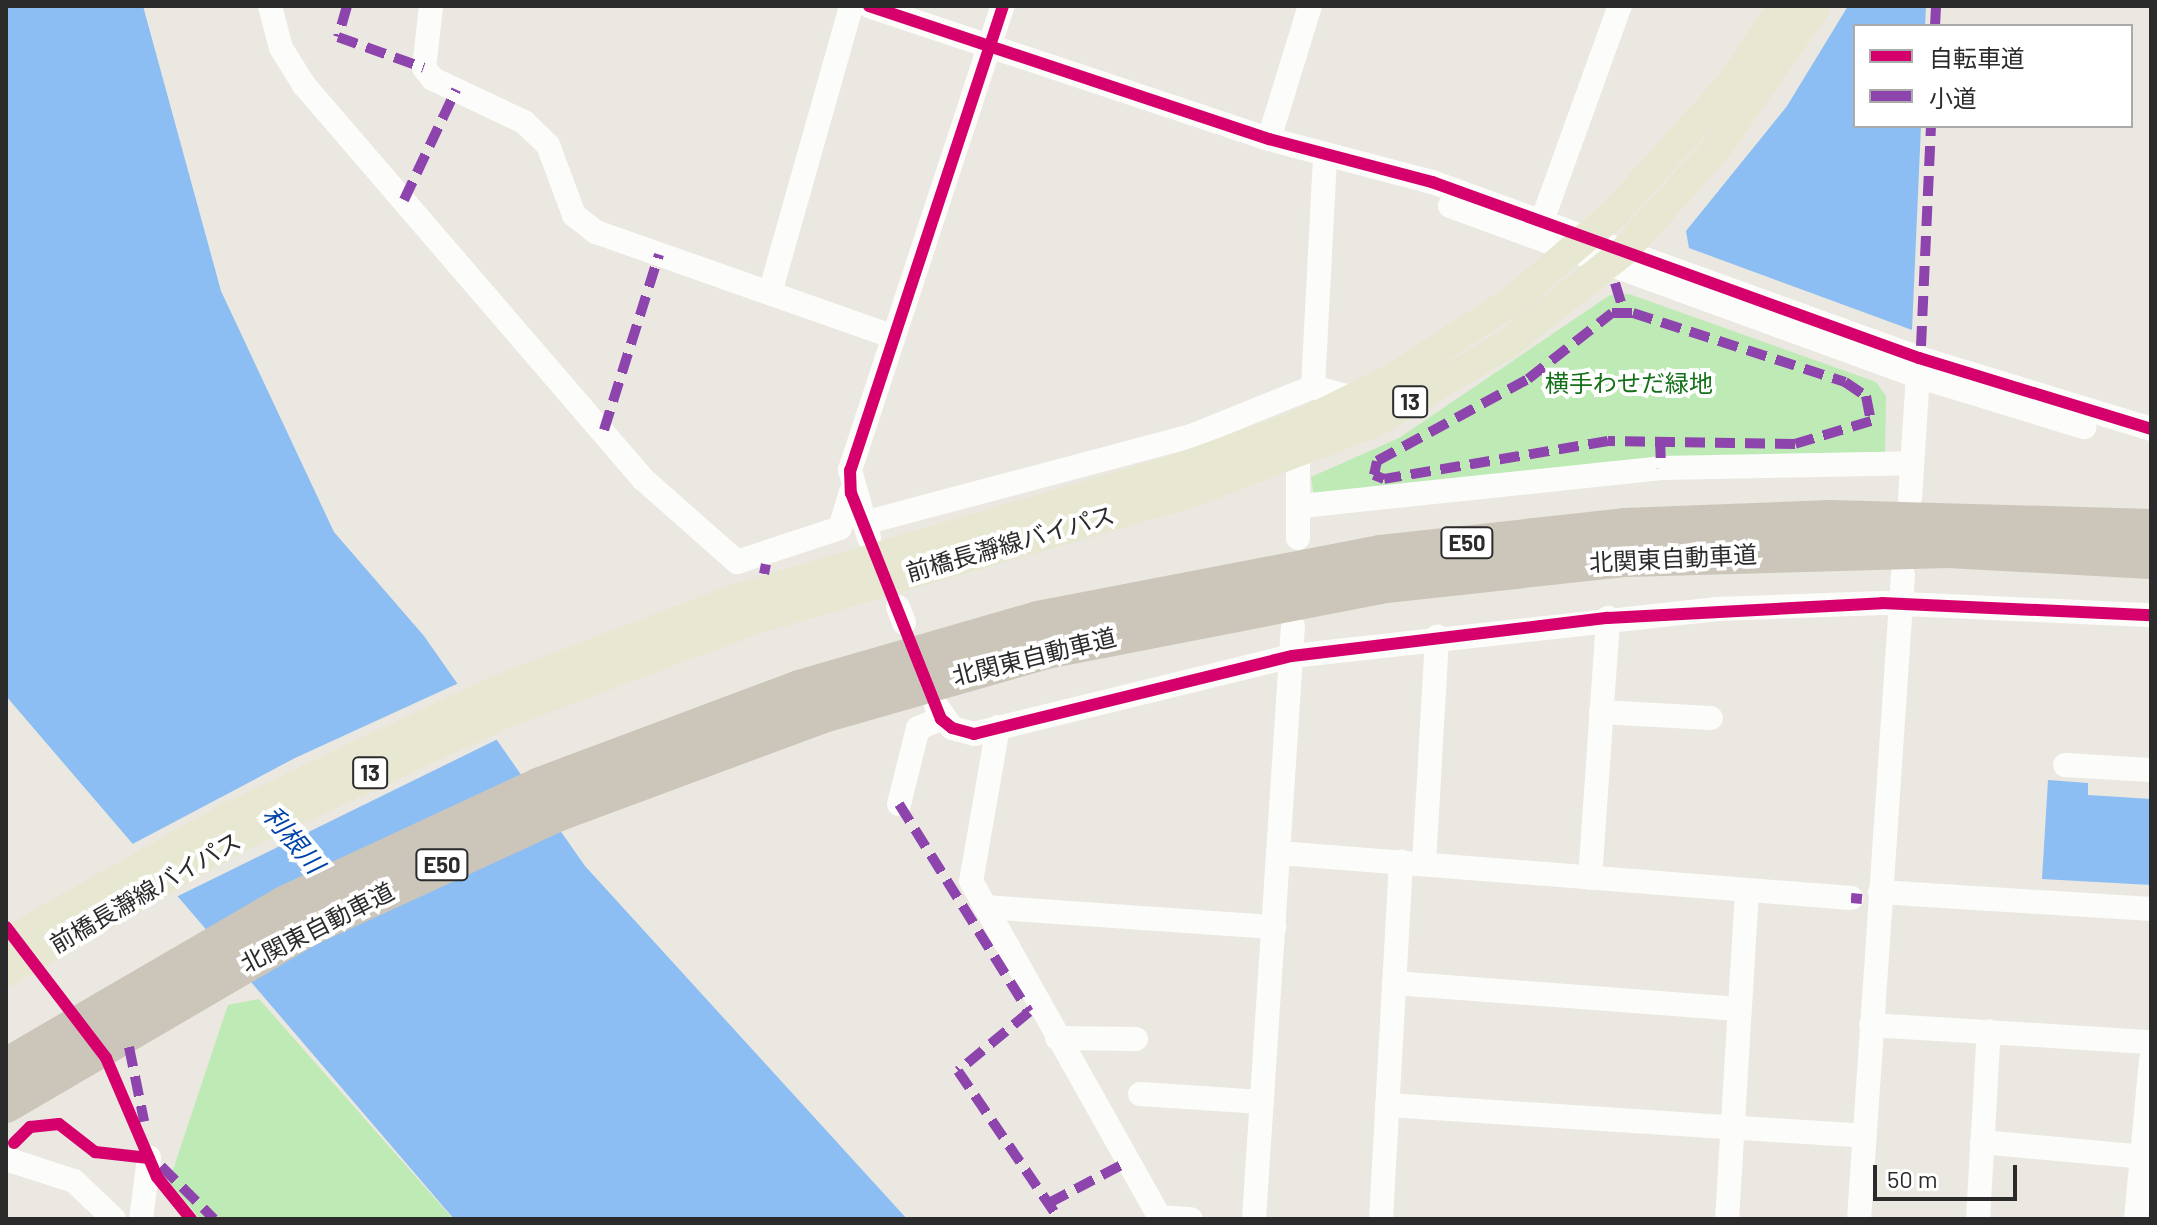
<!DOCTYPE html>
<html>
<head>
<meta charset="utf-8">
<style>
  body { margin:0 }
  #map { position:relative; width:2157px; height:1225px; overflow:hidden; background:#eae8e0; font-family:Barlow,"Noto Sans JP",sans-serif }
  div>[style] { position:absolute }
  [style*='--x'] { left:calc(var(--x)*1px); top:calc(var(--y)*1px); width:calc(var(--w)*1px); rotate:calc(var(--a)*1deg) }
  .green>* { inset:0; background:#beeab5 }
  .water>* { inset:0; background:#8cbef3 }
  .pier>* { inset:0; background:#eae8e0 }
  .minor>* { height:24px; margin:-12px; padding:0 12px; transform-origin:12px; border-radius:12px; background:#fcfcfa }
  .major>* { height:30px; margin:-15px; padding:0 15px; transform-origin:15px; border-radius:15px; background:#e8e8d2 }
  .highway>* { height:36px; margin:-18px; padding:0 18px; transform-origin:18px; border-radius:18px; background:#ccc6ba }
  .quiet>* { height:10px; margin-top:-5px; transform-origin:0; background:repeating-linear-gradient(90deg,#8e44ad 0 20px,transparent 0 30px) }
  .cycleway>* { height:12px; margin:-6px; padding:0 6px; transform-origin:6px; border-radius:6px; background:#d6006c }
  span { translate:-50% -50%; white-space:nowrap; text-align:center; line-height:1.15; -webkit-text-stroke:8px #fff; paint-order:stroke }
  .shield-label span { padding:2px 6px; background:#fff; border:2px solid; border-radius:6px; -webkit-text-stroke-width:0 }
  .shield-label { font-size:22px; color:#2b2b2b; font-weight:700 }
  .park-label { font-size:24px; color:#137017 }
  .street-label { font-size:24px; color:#2b2b2b }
  .water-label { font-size:26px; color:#04a; font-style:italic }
  .frame { position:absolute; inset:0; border:8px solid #2b2b2b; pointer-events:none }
  .legend { position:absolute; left:1853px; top:24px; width:280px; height:104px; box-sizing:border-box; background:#fff; border:2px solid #aaa; margin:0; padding:10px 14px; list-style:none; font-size:24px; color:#2b2b2b }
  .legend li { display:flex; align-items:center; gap:16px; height:40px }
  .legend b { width:40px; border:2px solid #aaa }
  .scale { position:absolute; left:1873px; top:1165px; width:144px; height:36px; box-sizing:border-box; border:4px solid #2b2b2b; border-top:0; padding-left:10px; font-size:24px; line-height:28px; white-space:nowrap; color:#2b2b2b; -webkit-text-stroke:6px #fff; paint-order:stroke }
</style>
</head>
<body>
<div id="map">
  <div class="green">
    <div style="clip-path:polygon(1629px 294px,1876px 382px,1886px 396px,1885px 453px,1314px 497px,1311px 477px,1399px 438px,1610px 295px)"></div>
    <div style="clip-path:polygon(259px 999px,453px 1219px,454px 1219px,200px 1219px,169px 1182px,228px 1005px)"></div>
  </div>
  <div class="water">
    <div style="clip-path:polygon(6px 6px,143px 6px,221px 291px,334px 532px,424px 636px,585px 866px,907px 1219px,454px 1219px,6px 696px)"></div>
    <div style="clip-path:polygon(1848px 6px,1926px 6px,1925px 26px,1855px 26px,1855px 126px,1921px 126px,1912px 330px,1689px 248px,1686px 231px,1787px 106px)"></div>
    <div style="clip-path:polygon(2048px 780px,2088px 783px,2088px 795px,2151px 799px,2151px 885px,2042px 879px)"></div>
  </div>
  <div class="pier">
    <div style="clip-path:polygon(461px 682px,500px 738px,170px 900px,125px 848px,295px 758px)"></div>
  </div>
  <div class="minor">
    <div style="--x:270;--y:6;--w:43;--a:75.3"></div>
    <div style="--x:281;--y:48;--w:44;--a:58.1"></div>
    <div style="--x:304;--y:85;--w:520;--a:49.29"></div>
    <div style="--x:643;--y:479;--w:125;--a:41.4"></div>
    <div style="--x:737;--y:562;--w:108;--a:-18.3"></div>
    <div style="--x:840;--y:528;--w:37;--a:-73"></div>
    <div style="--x:431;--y:6;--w:62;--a:96.4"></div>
    <div style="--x:424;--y:68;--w:14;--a:51"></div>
    <div style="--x:433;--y:79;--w:101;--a:25.3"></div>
    <div style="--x:524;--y:122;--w:33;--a:44"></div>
    <div style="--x:548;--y:145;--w:75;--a:69.6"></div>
    <div style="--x:574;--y:215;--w:28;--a:38"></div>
    <div style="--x:596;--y:232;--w:314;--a:19.4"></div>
    <div style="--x:869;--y:6;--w:422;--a:18.4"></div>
    <div style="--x:1269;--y:139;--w:169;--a:14.8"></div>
    <div style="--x:1432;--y:182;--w:518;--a:19.87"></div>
    <div style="--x:1919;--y:358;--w:243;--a:17"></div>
    <div style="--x:1269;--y:139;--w:139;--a:-72.9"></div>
    <div style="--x:1450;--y:206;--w:497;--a:20"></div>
    <div style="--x:1917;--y:376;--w:175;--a:17"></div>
    <div style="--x:1542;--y:221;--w:229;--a:-70.1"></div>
    <div style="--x:770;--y:293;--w:298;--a:-74.2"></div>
    <div style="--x:1313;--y:387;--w:230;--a:-87"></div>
    <div style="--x:1298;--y:456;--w:82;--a:90"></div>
    <div style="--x:1910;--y:498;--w:138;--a:-86.3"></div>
    <div style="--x:1301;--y:506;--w:362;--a:-6"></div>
    <div style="--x:1661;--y:468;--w:251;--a:-1.1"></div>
    <div style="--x:864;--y:523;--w:342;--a:-14.9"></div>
    <div style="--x:1194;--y:435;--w:128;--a:-22"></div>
    <div style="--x:1313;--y:387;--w:42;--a:15"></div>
    <div style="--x:869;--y:538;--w:71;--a:-105.6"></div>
    <div style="--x:850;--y:470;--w:489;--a:-71.8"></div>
    <div style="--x:898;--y:607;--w:17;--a:69"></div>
    <div style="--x:936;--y:705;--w:28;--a:55"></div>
    <div style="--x:952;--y:728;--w:23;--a:15"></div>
    <div style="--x:974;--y:734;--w:327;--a:-13.8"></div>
    <div style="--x:1292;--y:656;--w:428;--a:-6.3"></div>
    <div style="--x:1717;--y:609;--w:165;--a:-2.1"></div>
    <div style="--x:1882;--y:603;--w:269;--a:2.6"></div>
    <div style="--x:1601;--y:712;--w:110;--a:3.1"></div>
    <div style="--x:998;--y:727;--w:156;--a:99.9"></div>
    <div style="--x:971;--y:881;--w:388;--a:60.7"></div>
    <div style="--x:2065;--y:765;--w:86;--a:3.3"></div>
    <div style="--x:899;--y:804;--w:78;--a:-76"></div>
    <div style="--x:918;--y:728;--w:25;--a:-21"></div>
    <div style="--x:1279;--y:853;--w:574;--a:4.5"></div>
    <div style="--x:1424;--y:864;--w:228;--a:-86.7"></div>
    <div style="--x:1590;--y:878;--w:261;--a:-86"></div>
    <div style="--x:1880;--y:892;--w:272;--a:3.6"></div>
    <div style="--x:985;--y:907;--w:290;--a:4"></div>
    <div style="--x:1394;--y:983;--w:346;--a:4.3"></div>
    <div style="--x:1871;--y:1025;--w:281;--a:3.5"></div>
    <div style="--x:1057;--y:1038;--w:79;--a:0.7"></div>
    <div style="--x:1140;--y:1094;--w:122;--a:3.8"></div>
    <div style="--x:1387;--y:1105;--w:478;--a:3.7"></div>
    <div style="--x:1982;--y:1142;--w:163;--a:5.3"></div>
    <div style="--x:6;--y:1159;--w:71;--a:17.9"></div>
    <div style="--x:74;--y:1181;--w:55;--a:43.5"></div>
    <div style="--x:1160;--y:1217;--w:31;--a:4"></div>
    <div style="--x:141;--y:1219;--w:62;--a:-82.5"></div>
    <div style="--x:1254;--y:1219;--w:594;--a:-86.24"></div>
    <div style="--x:1381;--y:1219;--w:358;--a:-86.8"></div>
    <div style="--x:1727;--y:1219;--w:329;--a:-86.5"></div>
    <div style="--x:1859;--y:1219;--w:646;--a:-86.1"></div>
    <div style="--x:1978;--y:1219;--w:188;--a:-86.7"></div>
    <div style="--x:2136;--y:1219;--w:160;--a:-84.6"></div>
  </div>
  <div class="major">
    <div style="--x:6;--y:943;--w:254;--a:-29.5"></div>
    <div style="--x:227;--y:818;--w:297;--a:-25.3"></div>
    <div style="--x:496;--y:691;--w:257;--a:-21"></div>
    <div style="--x:736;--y:599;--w:460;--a:-16.4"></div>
    <div style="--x:1177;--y:469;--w:132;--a:-19.9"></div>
    <div style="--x:1301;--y:424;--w:99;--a:-26.3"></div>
    <div style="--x:1390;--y:380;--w:145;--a:-32.9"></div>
    <div style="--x:1512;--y:301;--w:134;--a:-40.5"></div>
    <div style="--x:1614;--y:214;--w:178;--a:-48"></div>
    <div style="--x:1733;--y:82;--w:91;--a:-56.7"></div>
    <div style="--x:6;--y:972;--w:269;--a:-30.1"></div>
    <div style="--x:239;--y:837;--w:293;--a:-25"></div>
    <div style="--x:505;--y:713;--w:264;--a:-20.6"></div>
    <div style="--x:752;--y:620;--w:453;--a:-16.2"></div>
    <div style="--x:1187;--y:494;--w:199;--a:-20.9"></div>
    <div style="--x:1373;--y:423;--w:154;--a:-30.4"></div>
    <div style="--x:1506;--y:345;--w:151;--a:-38.5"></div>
    <div style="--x:1624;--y:251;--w:137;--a:-48"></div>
    <div style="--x:1716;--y:149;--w:174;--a:-55"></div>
  </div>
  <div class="highway">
    <div style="--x:6;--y:1066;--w:322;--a:-30.2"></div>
    <div style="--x:284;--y:904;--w:282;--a:-24.9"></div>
    <div style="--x:540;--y:785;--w:277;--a:-20.5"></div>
    <div style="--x:799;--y:688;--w:249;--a:-16.1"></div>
    <div style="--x:1038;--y:619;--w:349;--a:-10.9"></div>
    <div style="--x:1381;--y:553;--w:245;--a:-6.3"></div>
    <div style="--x:1625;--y:526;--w:206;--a:-2.2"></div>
    <div style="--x:1831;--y:518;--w:320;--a:1.6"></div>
    <div style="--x:6;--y:1105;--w:346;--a:-30.3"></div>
    <div style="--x:305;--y:930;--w:277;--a:-24.7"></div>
    <div style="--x:557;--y:814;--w:281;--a:-20.4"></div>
    <div style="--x:820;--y:716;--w:235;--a:-16"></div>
    <div style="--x:1046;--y:651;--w:346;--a:-11"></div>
    <div style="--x:1386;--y:585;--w:241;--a:-6.2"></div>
    <div style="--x:1626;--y:559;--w:322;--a:-1.6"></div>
    <div style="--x:1948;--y:550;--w:203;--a:3.1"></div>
  </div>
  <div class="quiet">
    <div style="--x:347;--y:6;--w:32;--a:106"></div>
    <div style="--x:338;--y:37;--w:91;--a:19.8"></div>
    <div style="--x:1935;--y:26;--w:20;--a:-87"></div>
    <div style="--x:404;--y:200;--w:122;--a:-64.7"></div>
    <div style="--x:1615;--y:283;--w:31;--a:73"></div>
    <div style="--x:1612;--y:313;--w:21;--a:0"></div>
    <div style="--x:1633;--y:313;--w:223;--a:18"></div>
    <div style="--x:1845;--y:382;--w:25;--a:34"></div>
    <div style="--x:1866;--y:396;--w:25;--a:79"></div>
    <div style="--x:1871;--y:421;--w:79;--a:163.2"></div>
    <div style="--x:1795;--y:444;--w:187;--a:-179.1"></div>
    <div style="--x:1608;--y:441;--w:227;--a:170.4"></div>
    <div style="--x:1384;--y:479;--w:11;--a:-158"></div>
    <div style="--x:1374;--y:475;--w:14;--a:-78"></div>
    <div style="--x:1377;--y:461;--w:172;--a:-28.5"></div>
    <div style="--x:1528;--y:379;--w:107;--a:-38.2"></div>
    <div style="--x:1921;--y:346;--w:220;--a:-87.4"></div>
    <div style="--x:604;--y:430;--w:184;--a:-72.6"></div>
    <div style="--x:1660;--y:438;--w:30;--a:88"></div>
    <div style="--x:764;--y:574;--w:10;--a:-79"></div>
    <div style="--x:899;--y:804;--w:245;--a:58"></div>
    <div style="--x:1029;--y:1012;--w:92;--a:140.3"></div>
    <div style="--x:958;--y:1071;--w:179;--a:55.7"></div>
    <div style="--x:1851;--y:898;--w:11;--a:5"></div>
    <div style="--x:129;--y:1047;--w:76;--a:78.5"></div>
    <div style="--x:161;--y:1166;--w:75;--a:45"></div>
    <div style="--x:1049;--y:1203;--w:88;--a:-27.7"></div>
  </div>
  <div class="cycleway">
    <div style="--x:869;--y:6;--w:422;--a:18.4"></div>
    <div style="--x:1269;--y:139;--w:169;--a:14.8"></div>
    <div style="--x:1432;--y:182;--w:518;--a:19.87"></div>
    <div style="--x:1919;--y:358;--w:243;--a:17"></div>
    <div style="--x:1003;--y:6;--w:489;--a:108.2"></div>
    <div style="--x:850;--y:470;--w:23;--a:88"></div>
    <div style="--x:851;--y:493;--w:243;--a:68.3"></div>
    <div style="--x:941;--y:719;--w:14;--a:39"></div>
    <div style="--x:952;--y:728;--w:23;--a:15"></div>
    <div style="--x:974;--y:734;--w:327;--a:-13.8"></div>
    <div style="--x:1292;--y:656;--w:318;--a:-6.9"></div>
    <div style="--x:1608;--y:618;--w:274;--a:-3.1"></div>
    <div style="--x:1882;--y:603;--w:269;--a:2.6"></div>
    <div style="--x:6;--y:927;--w:165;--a:52.6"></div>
    <div style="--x:106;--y:1058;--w:129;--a:66.8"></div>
    <div style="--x:157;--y:1177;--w:54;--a:51"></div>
    <div style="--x:14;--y:1143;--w:23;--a:-45"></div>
    <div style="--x:30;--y:1127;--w:29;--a:-6"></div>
    <div style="--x:59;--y:1124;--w:46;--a:37.9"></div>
    <div style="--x:95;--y:1152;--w:54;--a:6.3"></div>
  </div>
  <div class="shield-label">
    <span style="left:1410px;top:402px">13</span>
    <span style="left:1467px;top:543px">E50</span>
    <span style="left:370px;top:773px">13</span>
    <span style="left:442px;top:865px">E50</span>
  </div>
  <div class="park-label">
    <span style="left:1629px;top:383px">横手わせだ緑地</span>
  </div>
  <div class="street-label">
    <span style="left:1010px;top:543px;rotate:-16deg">前橋長瀞線バイパス</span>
    <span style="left:1673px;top:558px;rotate:-3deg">北関東自動車道</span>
    <span style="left:1034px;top:656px;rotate:-14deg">北関東自動車道</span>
    <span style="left:145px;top:892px;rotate:-30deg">前橋長瀞線バイパス</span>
    <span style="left:317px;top:927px;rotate:-27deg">北関東自動車道</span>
  </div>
  <div class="water-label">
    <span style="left:294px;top:839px;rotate:50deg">利根川</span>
  </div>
  <div class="frame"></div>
  <ul class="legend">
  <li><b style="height:10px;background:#d6006c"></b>自転車道</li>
  <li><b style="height:10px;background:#8e44ad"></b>小道</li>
  </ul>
  <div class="scale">50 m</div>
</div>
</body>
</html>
